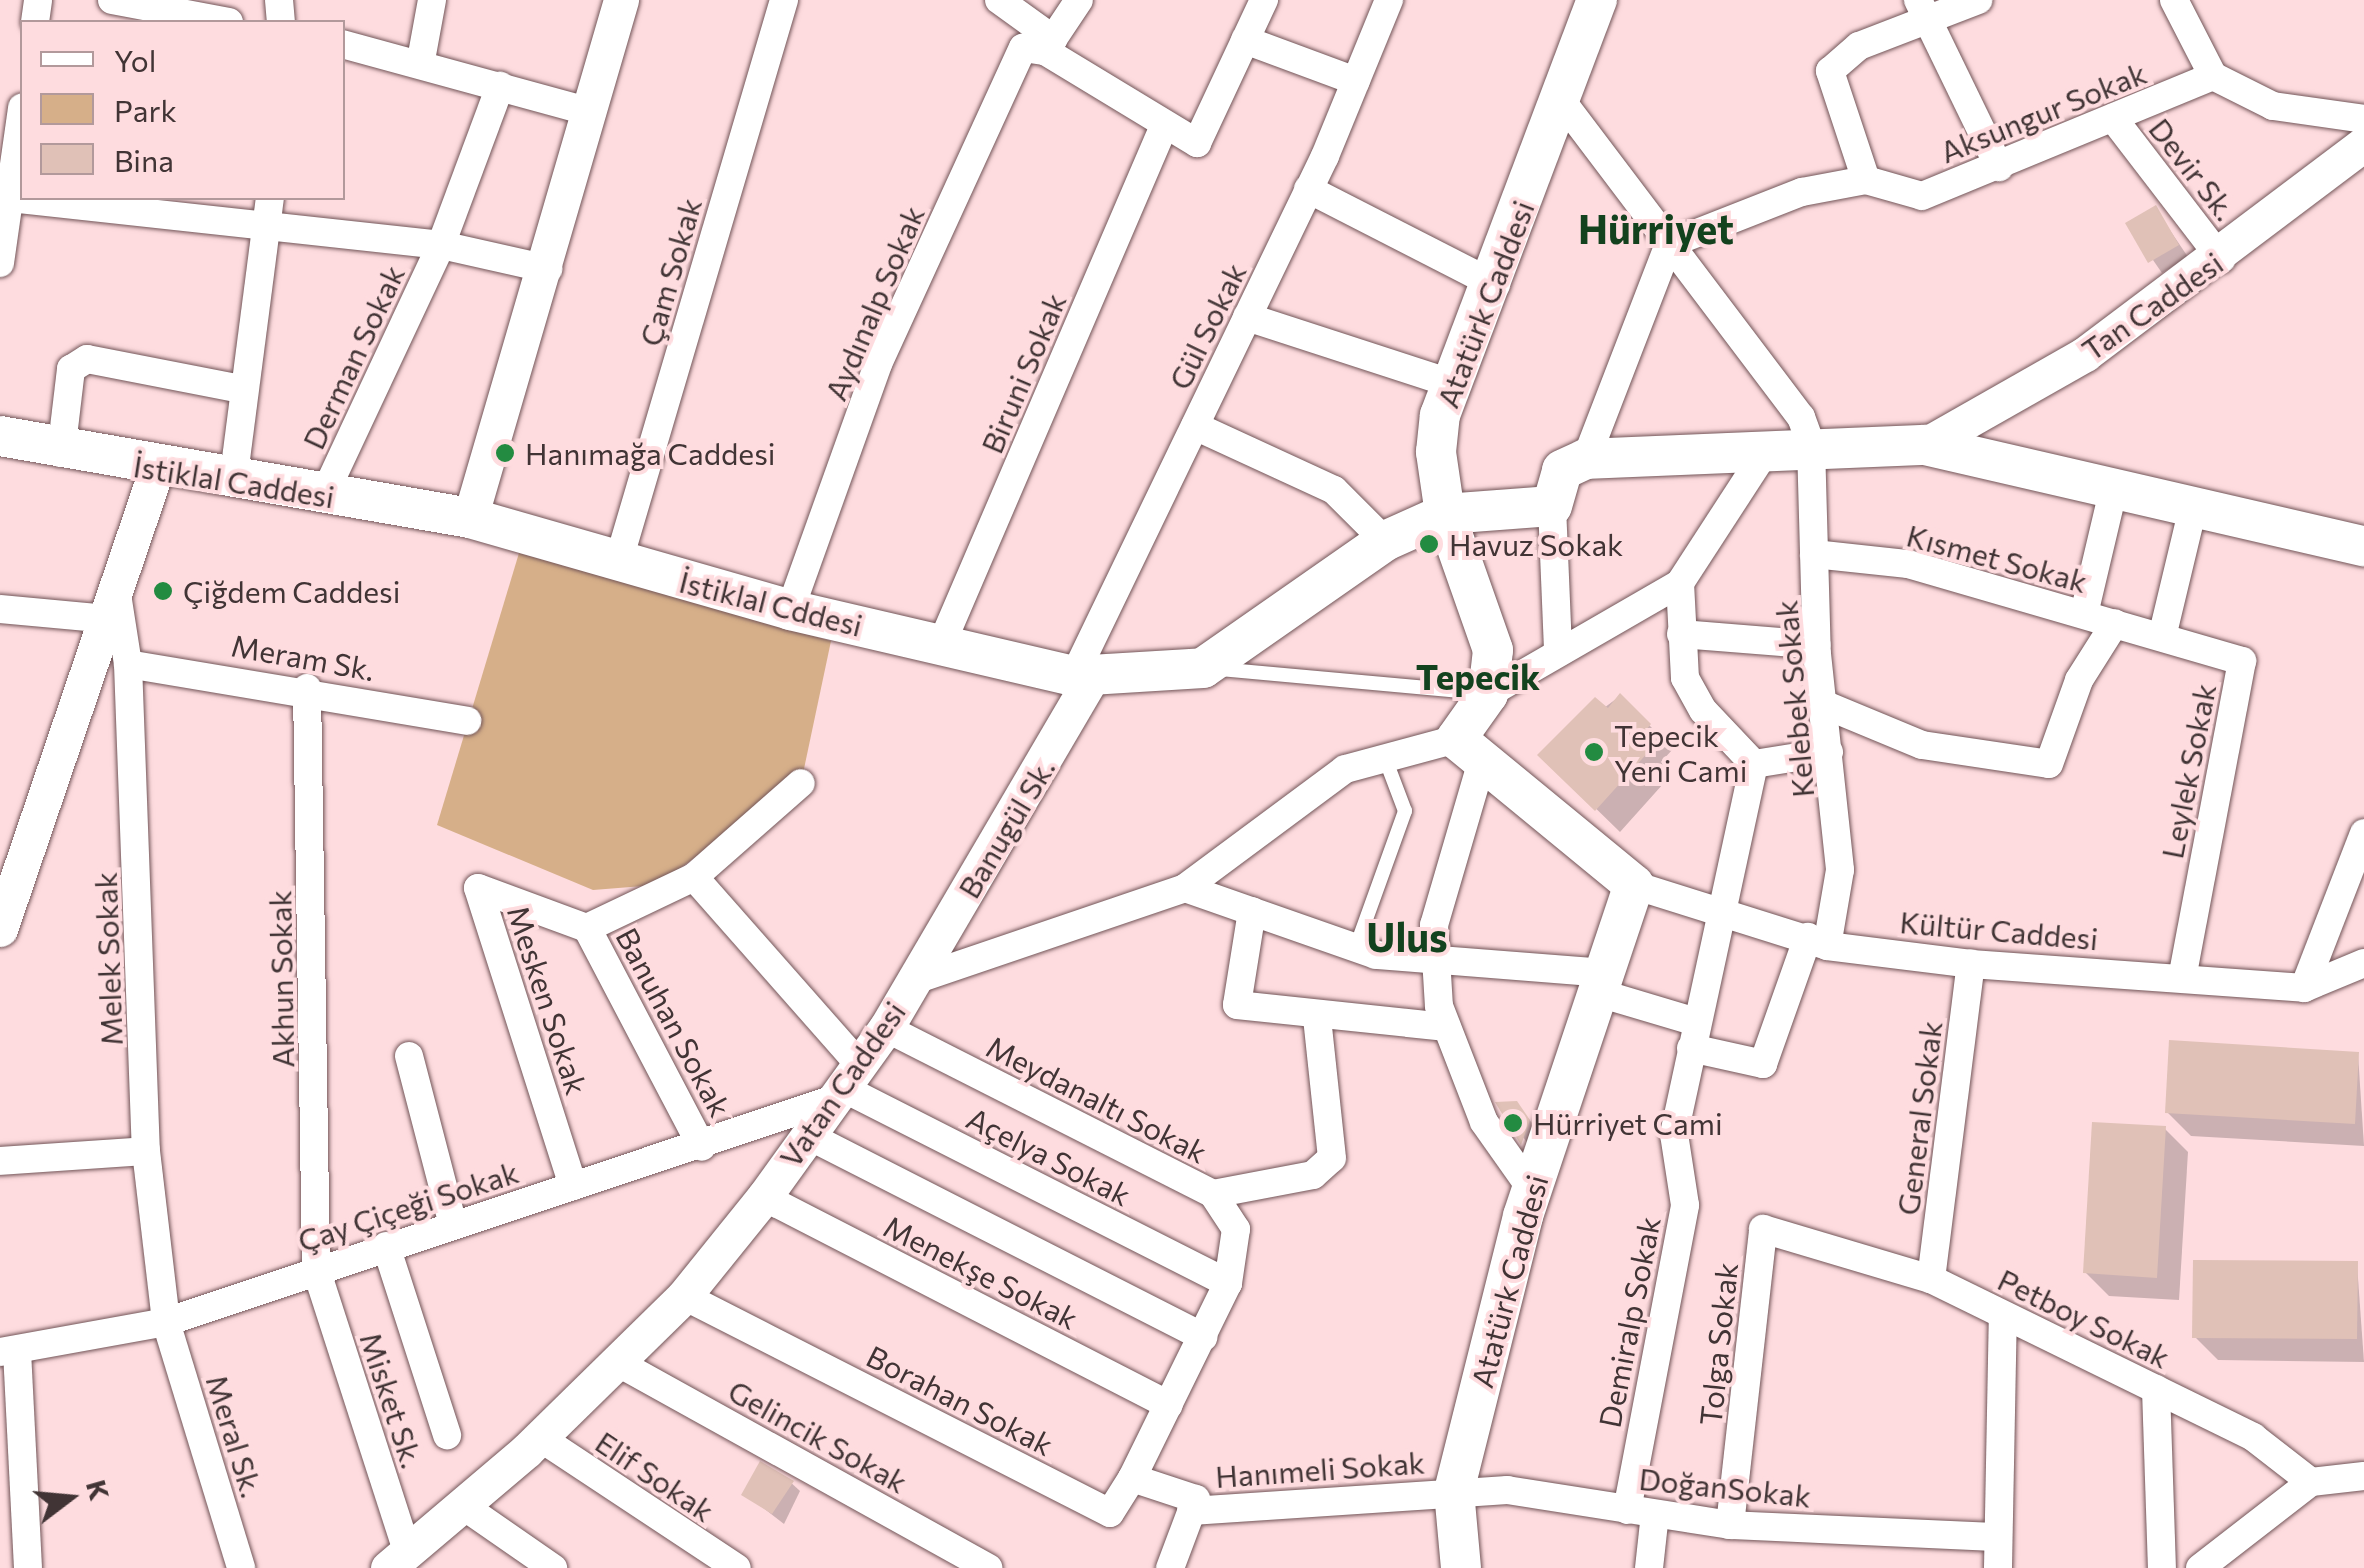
<!DOCTYPE html>
<html>
<head>
<meta charset="utf-8">
<style>
  body { margin:0 }
  #map { position:relative; width:2364px; height:1568px; overflow:hidden; background:#fedcdf; font-family:Commissioner,sans-serif }
  div>[style] { position:absolute }
  [style*='--x'] { left:calc(var(--x)*1px); top:calc(var(--y)*1px); width:calc(var(--w)*1px); rotate:calc(var(--a)*1deg) }
  .green>* { inset:0; background:#d6af89 }
  .shadow>* { inset:0; background:#0003 }
  .building>* { inset:0; background:#e0c1b7 }
  .roads { filter:drop-shadow(0 0 2px #725558) drop-shadow(0 0 2px #725558) }
  .service>* { height:14px; margin:-7px; padding:0 7px; transform-origin:7px; border-radius:7px; background:#fff }
  .minor>* { height:28px; margin:-14px; padding:0 14px; transform-origin:14px; border-radius:14px; background:#fff }
  .tertiary>* { height:35px; margin:-17.5px; padding:0 17.5px; transform-origin:17.5px; border-radius:17.5px; background:#fff }
  .secondary>* { height:40px; margin:-20px; padding:0 20px; transform-origin:20px; border-radius:20px; background:#fff }
  .dots>* { width:28px; height:28px; translate:-50% -50%; box-sizing:border-box; border:5px solid #fedcdf; border-radius:50% }
  span { translate:-50% -50%; white-space:nowrap; text-align:center; line-height:1.15; -webkit-text-stroke:8px #fedcdf; paint-order:stroke }
  .street-label { font-size:30px; color:#413435 }
  .poi-label { font-size:30px; color:#413435 }
  .left { translate:0 -50%; text-align:left }
  .quarter-label { font-size:35px; color:#13421e; font-weight:700 }
  .district-label { font-size:40px; color:#13421e; font-weight:700 }
  .legend { position:absolute; left:20px; top:20px; width:325px; height:180px; box-sizing:border-box; background:#fedcdf; border:2px solid #b2999b; margin:0; padding:12px 18px; list-style:none; font-size:30px; color:#413435 }
  .legend li { display:flex; align-items:center; gap:20px; height:50px }
  .legend b { width:50px; border:2px solid #b2999b }
  .north { position:absolute; left:20px; top:1448px; width:100px; height:100px; -webkit-text-stroke:8px #fedcdf; paint-order:stroke; rotate:74deg; font-size:28px; font-weight:700; line-height:40px; text-align:center; color:#413435 }
  .north::after { content:''; display:block; margin:auto; width:35px; height:45px; background:#413435; clip-path:polygon(50% 0,100% 100%,50% 72%,0 100%) }
</style>
</head>
<body>
<div id="map">
  <div class="green">
    <div style="clip-path:polygon(519px 553px,831px 641px,801px 783px,656px 885px,593px 890px,437px 825px)"></div>
  </div>
  <div class="shadow">
    <div style="clip-path:polygon(2155px 208px,2188px 257px,2162px 273px,2128px 224px)"></div>
    <div style="clip-path:polygon(1620px 696px,1673px 749px,1661px 762px,1672px 774px,1620px 832px,1541px 755px)"></div>
    <div style="clip-path:polygon(2358px 1054px,2364px 1146px,2191px 1136px,2167px 1112px)"></div>
    <div style="clip-path:polygon(1516px 1103px,1540px 1133px,1534px 1152px,1499px 1104px)"></div>
    <div style="clip-path:polygon(2165px 1129px,2188px 1152px,2179px 1300px,2109px 1296px,2085px 1272px)"></div>
    <div style="clip-path:polygon(2357px 1264px,2364px 1362px,2218px 1360px,2195px 1337px)"></div>
    <div style="clip-path:polygon(788px 1480px,800px 1491px,784px 1524px,745px 1494px)"></div>
  </div>
  <div class="building">
    <div style="clip-path:polygon(2156px 205px,2179px 245px,2148px 263px,2125px 223px)"></div>
    <div style="clip-path:polygon(1620px 693px,1651px 724px,1639px 738px,1651px 749px,1595px 811px,1537px 755px,1595px 697px,1608px 708px)"></div>
    <div style="clip-path:polygon(2169px 1040px,2359px 1052px,2355px 1124px,2165px 1113px)"></div>
    <div style="clip-path:polygon(1517px 1101px,1530px 1120px,1521px 1145px,1495px 1102px)"></div>
    <div style="clip-path:polygon(2092px 1122px,2166px 1126px,2157px 1278px,2083px 1273px)"></div>
    <div style="clip-path:polygon(2193px 1260px,2358px 1261px,2357px 1339px,2192px 1338px)"></div>
    <div style="clip-path:polygon(760px 1461px,794px 1481px,772px 1514px,741px 1495px)"></div>
  </div>
  <div class="roads">
    <div class="service">
      <div style="--x:1219;--y:669;--w:263;--a:5.2"></div>
      <div style="--x:1355;--y:950;--w:148;--a:-70.2"></div>
      <div style="--x:1405;--y:811;--w:57;--a:-110.7"></div>
    </div>
    <div class="minor">
      <div style="--x:112;--y:0;--w:119;--a:10.6"></div>
      <div style="--x:279;--y:0;--w:22;--a:85"></div>
      <div style="--x:999;--y:0;--w:67;--a:35.8"></div>
      <div style="--x:1918;--y:0;--w:186;--a:64.1"></div>
      <div style="--x:2174;--y:0;--w:85;--a:62.8"></div>
      <div style="--x:35;--y:22;--w:22;--a:-82"></div>
      <div style="--x:1245;--y:40;--w:118;--a:20.3"></div>
      <div style="--x:342;--y:44;--w:254;--a:15.3"></div>
      <div style="--x:1045;--y:51;--w:61;--a:-56.3"></div>
      <div style="--x:421;--y:60;--w:61;--a:-79.6"></div>
      <div style="--x:2213;--y:76;--w:67;--a:26.6"></div>
      <div style="--x:2273;--y:106;--w:92;--a:8.1"></div>
      <div style="--x:1561;--y:100;--w:398;--a:52.9"></div>
      <div style="--x:1801;--y:417;--w:30;--a:70"></div>
      <div style="--x:1811;--y:445;--w:209;--a:88.4"></div>
      <div style="--x:1817;--y:654;--w:217;--a:83.9"></div>
      <div style="--x:1840;--y:870;--w:77;--a:99.7"></div>
      <div style="--x:2113;--y:118;--w:178;--a:52.5"></div>
      <div style="--x:1866;--y:180;--w:115;--a:-108.3"></div>
      <div style="--x:1830;--y:71;--w:38;--a:-41"></div>
      <div style="--x:1859;--y:46;--w:128;--a:-21.1"></div>
      <div style="--x:1308;--y:189;--w:211;--a:27.1"></div>
      <div style="--x:0;--y:197;--w:444;--a:6.2"></div>
      <div style="--x:441;--y:245;--w:110;--a:12.6"></div>
      <div style="--x:0;--y:263;--w:157;--a:-81.9"></div>
      <div style="--x:1247;--y:317;--w:217;--a:18"></div>
      <div style="--x:1195;--y:426;--w:153;--a:24.7"></div>
      <div style="--x:1334;--y:490;--w:72;--a:45"></div>
      <div style="--x:61;--y:453;--w:85;--a:-83.2"></div>
      <div style="--x:71;--y:369;--w:19;--a:-32"></div>
      <div style="--x:87;--y:359;--w:157;--a:11"></div>
      <div style="--x:1586;--y:459;--w:230;--a:-68.9"></div>
      <div style="--x:1669;--y:244;--w:143;--a:-21.4"></div>
      <div style="--x:1802;--y:192;--w:65;--a:-10.6"></div>
      <div style="--x:1866;--y:180;--w:58;--a:15.9"></div>
      <div style="--x:1922;--y:196;--w:315;--a:-22.4"></div>
      <div style="--x:233;--y:482;--w:286;--a:-82.6"></div>
      <div style="--x:324;--y:495;--w:276;--a:-64.9"></div>
      <div style="--x:441;--y:245;--w:170;--a:-69.6"></div>
      <div style="--x:1552;--y:506;--w:145;--a:87.6"></div>
      <div style="--x:1814;--y:554;--w:95;--a:6.1"></div>
      <div style="--x:1908;--y:564;--w:348;--a:16.2"></div>
      <div style="--x:2242;--y:661;--w:319;--a:100.7"></div>
      <div style="--x:618;--y:563;--w:587;--a:-73.57"></div>
      <div style="--x:1680;--y:583;--w:95;--a:87"></div>
      <div style="--x:1685;--y:678;--w:37;--a:61"></div>
      <div style="--x:1703;--y:710;--w:74;--a:46.6"></div>
      <div style="--x:1754;--y:764;--w:76;--a:-9.1"></div>
      <div style="--x:117;--y:594;--w:71;--a:81.1"></div>
      <div style="--x:128;--y:664;--w:487;--a:87.9"></div>
      <div style="--x:146;--y:1151;--w:172;--a:83.3"></div>
      <div style="--x:166;--y:1322;--w:257;--a:73"></div>
      <div style="--x:0;--y:609;--w:107;--a:5.3"></div>
      <div style="--x:790;--y:610;--w:261;--a:-70.3"></div>
      <div style="--x:878;--y:364;--w:348;--a:-65.4"></div>
      <div style="--x:1023;--y:48;--w:22;--a:8"></div>
      <div style="--x:1045;--y:51;--w:178;--a:31.2"></div>
      <div style="--x:1197;--y:143;--w:158;--a:-64.9"></div>
      <div style="--x:2084;--y:614;--w:130;--a:-76.7"></div>
      <div style="--x:1681;--y:634;--w:136;--a:4.6"></div>
      <div style="--x:2162;--y:637;--w:137;--a:-76.5"></div>
      <div style="--x:942;--y:643;--w:560;--a:-66.77"></div>
      <div style="--x:128;--y:664;--w:344;--a:9.5"></div>
      <div style="--x:1074;--y:676;--w:577;--a:-64.23"></div>
      <div style="--x:1325;--y:156;--w:169;--a:-67.7"></div>
      <div style="--x:307;--y:688;--w:581;--a:89.11"></div>
      <div style="--x:316;--y:1269;--w:296;--a:72.1"></div>
      <div style="--x:1488;--y:694;--w:222;--a:-30"></div>
      <div style="--x:1680;--y:583;--w:156;--a:-57"></div>
      <div style="--x:1823;--y:704;--w:107;--a:22.5"></div>
      <div style="--x:1922;--y:745;--w:128;--a:8.5"></div>
      <div style="--x:2049;--y:764;--w:89;--a:-70.3"></div>
      <div style="--x:2079;--y:680;--w:67;--a:-57.7"></div>
      <div style="--x:1482;--y:761;--w:171;--a:106.3"></div>
      <div style="--x:1434;--y:925;--w:81;--a:86.5"></div>
      <div style="--x:1439;--y:1006;--w:124;--a:68.8"></div>
      <div style="--x:1484;--y:1122;--w:83;--a:54.8"></div>
      <div style="--x:694;--y:877;--w:248;--a:48.6"></div>
      <div style="--x:1634;--y:885;--w:202;--a:17.5"></div>
      <div style="--x:1827;--y:946;--w:145;--a:7.1"></div>
      <div style="--x:1971;--y:964;--w:334;--a:4.1"></div>
      <div style="--x:2304;--y:988;--w:65;--a:-22.6"></div>
      <div style="--x:478;--y:888;--w:313;--a:72.3"></div>
      <div style="--x:478;--y:888;--w:116;--a:20.2"></div>
      <div style="--x:1185;--y:888;--w:202;--a:19.3"></div>
      <div style="--x:1376;--y:955;--w:232;--a:4.5"></div>
      <div style="--x:1252;--y:911;--w:95;--a:99.1"></div>
      <div style="--x:1237;--y:1005;--w:211;--a:6"></div>
      <div style="--x:587;--y:928;--w:119;--a:-25.5"></div>
      <div style="--x:694;--y:877;--w:142;--a:-41.3"></div>
      <div style="--x:587;--y:928;--w:247;--a:62.3"></div>
      <div style="--x:912;--y:981;--w:288;--a:-18.8"></div>
      <div style="--x:1185;--y:888;--w:199;--a:-36.6"></div>
      <div style="--x:1345;--y:769;--w:115;--a:-15.1"></div>
      <div style="--x:2304;--y:988;--w:166;--a:-68.8"></div>
      <div style="--x:1599;--y:993;--w:101;--a:16.6"></div>
      <div style="--x:886;--y:1028;--w:367;--a:26.9"></div>
      <div style="--x:1213;--y:1194;--w:42;--a:56.7"></div>
      <div style="--x:1236;--y:1229;--w:55;--a:98.4"></div>
      <div style="--x:1228;--y:1283;--w:217;--a:116.2"></div>
      <div style="--x:1691;--y:1048;--w:74;--a:12.5"></div>
      <div style="--x:1763;--y:1064;--w:135;--a:-70.5"></div>
      <div style="--x:409;--y:1056;--w:175;--a:75.4"></div>
      <div style="--x:841;--y:1087;--w:434;--a:26.9"></div>
      <div style="--x:807;--y:1135;--w:445;--a:27"></div>
      <div style="--x:0;--y:1161;--w:146;--a:-3.9"></div>
      <div style="--x:1213;--y:1194;--w:102;--a:-10.8"></div>
      <div style="--x:1313;--y:1175;--w:25;--a:-42"></div>
      <div style="--x:1332;--y:1158;--w:142;--a:-96.1"></div>
      <div style="--x:764;--y:1197;--w:455;--a:27.2"></div>
      <div style="--x:386;--y:1246;--w:199;--a:72.1"></div>
      <div style="--x:1931;--y:1279;--w:318;--a:-82.8"></div>
      <div style="--x:684;--y:1296;--w:478;--a:27"></div>
      <div style="--x:1110;--y:1513;--w:41;--a:-57.8"></div>
      <div style="--x:1132;--y:1478;--w:67;--a:18.2"></div>
      <div style="--x:1196;--y:1499;--w:74;--a:110.6"></div>
      <div style="--x:17;--y:1351;--w:217;--a:87.1"></div>
      <div style="--x:0;--y:1352;--w:169;--a:-10.2"></div>
      <div style="--x:166;--y:1322;--w:701;--a:-18.46"></div>
      <div style="--x:615;--y:1361;--w:427;--a:29"></div>
      <div style="--x:2156;--y:1389;--w:179;--a:88.1"></div>
      <div style="--x:539;--y:1437;--w:237;--a:33.5"></div>
      <div style="--x:462;--y:1505;--w:111;--a:34.7"></div>
      <div style="--x:1627;--y:1510;--w:310;--a:-79.2"></div>
      <div style="--x:1685;--y:1205;--w:72;--a:-98.8"></div>
      <div style="--x:1674;--y:1134;--w:379;--a:-77.8"></div>
      <div style="--x:1191;--y:1511;--w:317;--a:-3.8"></div>
      <div style="--x:1507;--y:1490;--w:226;--a:8.9"></div>
      <div style="--x:1730;--y:1525;--w:262;--a:2.6"></div>
      <div style="--x:1730;--y:1525;--w:298;--a:-83.6"></div>
      <div style="--x:1763;--y:1229;--w:175;--a:16.6"></div>
      <div style="--x:1931;--y:1279;--w:359;--a:26.1"></div>
      <div style="--x:2253;--y:1437;--w:73;--a:37.8"></div>
      <div style="--x:2311;--y:1482;--w:53;--a:-6.5"></div>
      <div style="--x:1649;--y:1568;--w:54;--a:-83.7"></div>
      <div style="--x:1998;--y:1568;--w:253;--a:-88.9"></div>
      <div style="--x:2200;--y:1568;--w:140;--a:-37.8"></div>
    </div>
    <div class="tertiary">
      <div style="--x:1925;--y:445;--w:184;--a:-29.6"></div>
      <div style="--x:2085;--y:354;--w:349;--a:-37"></div>
      <div style="--x:470;--y:518;--w:540;--a:-73.75"></div>
      <div style="--x:0;--y:929;--w:486;--a:-71.2"></div>
      <div style="--x:388;--y:1568;--w:182;--a:-40.3"></div>
      <div style="--x:527;--y:1450;--w:220;--a:-44.4"></div>
      <div style="--x:684;--y:1296;--w:127;--a:-51.1"></div>
      <div style="--x:764;--y:1197;--w:208;--a:-54.2"></div>
      <div style="--x:886;--y:1028;--w:413;--a:-59.6"></div>
    </div>
    <div class="secondary">
      <div style="--x:0;--y:436;--w:477;--a:9.9"></div>
      <div style="--x:470;--y:518;--w:333;--a:16"></div>
      <div style="--x:790;--y:610;--w:292;--a:13.1"></div>
      <div style="--x:1074;--y:676;--w:129;--a:-3.5"></div>
      <div style="--x:1203;--y:668;--w:222;--a:-34.9"></div>
      <div style="--x:1385;--y:541;--w:66;--a:-24.2"></div>
      <div style="--x:1445;--y:514;--w:107;--a:-4.3"></div>
      <div style="--x:1552;--y:506;--w:37;--a:-74"></div>
      <div style="--x:1562;--y:470;--w:26;--a:-25"></div>
      <div style="--x:1586;--y:459;--w:339;--a:-2.4"></div>
      <div style="--x:1925;--y:445;--w:450;--a:13"></div>
      <div style="--x:1461;--y:1568;--w:77;--a:-95.2"></div>
      <div style="--x:1454;--y:1491;--w:284;--a:-75.9"></div>
      <div style="--x:1523;--y:1216;--w:349;--a:-71.5"></div>
      <div style="--x:1634;--y:885;--w:230;--a:-140.6"></div>
      <div style="--x:1456;--y:739;--w:55;--a:-54.6"></div>
      <div style="--x:1488;--y:694;--w:44;--a:-83.5"></div>
      <div style="--x:1493;--y:650;--w:144;--a:-109.4"></div>
      <div style="--x:1445;--y:514;--w:63;--a:-98.3"></div>
      <div style="--x:1436;--y:452;--w:37;--a:-84"></div>
      <div style="--x:1440;--y:415;--w:444;--a:-69.3"></div>
    </div>
  </div>
  <div class="dots">
    <div style="left:505px;top:453px;background:#238b41"></div>
    <div style="left:1429px;top:544px;background:#238b41"></div>
    <div style="left:163px;top:591px;background:#238b41"></div>
    <div style="left:1594px;top:752px;background:#238b41"></div>
    <div style="left:1513px;top:1123px;background:#238b41"></div>
  </div>
  <div class="street-label">
    <span style="left:2043px;top:112px;rotate:-22deg">Aksungur Sokak</span>
    <span style="left:2193px;top:169px;rotate:52deg">Devir Sk.</span>
    <span style="left:670px;top:272px;rotate:-74deg">Çam Sokak</span>
    <span style="left:874px;top:303px;rotate:-67deg">Aydınalp Sokak</span>
    <span style="left:1485px;top:304px;rotate:-69deg">Atatürk Caddesi</span>
    <span style="left:2152px;top:306px;rotate:-35deg">Tan Caddesi</span>
    <span style="left:1207px;top:326px;rotate:-64deg">Gül Sokak</span>
    <span style="left:353px;top:357px;rotate:-65deg">Derman Sokak</span>
    <span style="left:1023px;top:373px;rotate:-67deg">Biruni Sokak</span>
    <span style="left:234px;top:481px;rotate:9deg">İstiklal Caddesi</span>
    <span style="left:1997px;top:558px;rotate:15deg">Kısmet Sokak</span>
    <span style="left:771px;top:603px;rotate:14deg">İstiklal Cddesi</span>
    <span style="left:303px;top:657px;rotate:10deg">Meram Sk.</span>
    <span style="left:1794px;top:699px;rotate:-95deg">Kelebek Sokak</span>
    <span style="left:2188px;top:771px;rotate:-79deg">Leylek Sokak</span>
    <span style="left:1006px;top:828px;rotate:-59deg">Banugül Sk.</span>
    <span style="left:1999px;top:930px;rotate:5deg">Kültür Caddesi</span>
    <span style="left:108px;top:959px;rotate:-92deg">Melek Sokak</span>
    <span style="left:281px;top:979px;rotate:-91deg">Akhun Sokak</span>
    <span style="left:548px;top:1000px;rotate:72deg">Mesken Sokak</span>
    <span style="left:674px;top:1022px;rotate:62deg">Banuhan Sokak</span>
    <span style="left:842px;top:1084px;rotate:-55deg">Vatan Caddesi</span>
    <span style="left:1097px;top:1099px;rotate:27deg">Meydanaltı Sokak</span>
    <span style="left:1919px;top:1118px;rotate:-83deg">General Sokak</span>
    <span style="left:1049px;top:1156px;rotate:27deg">Açelya Sokak</span>
    <span style="left:408px;top:1206px;rotate:-18deg">Çay Çiçeği Sokak</span>
    <span style="left:981px;top:1272px;rotate:27deg">Menekşe Sokak</span>
    <span style="left:1509px;top:1281px;rotate:-75deg">Atatürk Caddesi</span>
    <span style="left:2084px;top:1318px;rotate:26deg">Petboy Sokak</span>
    <span style="left:1629px;top:1322px;rotate:-79deg">Demiralp Sokak</span>
    <span style="left:1718px;top:1344px;rotate:-84deg">Tolga Sokak</span>
    <span style="left:392px;top:1400px;rotate:72deg">Misket Sk.</span>
    <span style="left:960px;top:1400px;rotate:27deg">Borahan Sokak</span>
    <span style="left:235px;top:1436px;rotate:73deg">Meral Sk.</span>
    <span style="left:818px;top:1436px;rotate:29deg">Gelincik Sokak</span>
    <span style="left:1320px;top:1469px;rotate:-4deg">Hanımeli Sokak</span>
    <span style="left:655px;top:1476px;rotate:34deg">Elif Sokak</span>
    <span style="left:1725px;top:1487px;rotate:6deg">DoğanSokak</span>
  </div>
  <div class="poi-label">
    <span class="left" style="left:525px;top:453px">Hanımağa Caddesi</span>
    <span class="left" style="left:1449px;top:544px">Havuz Sokak</span>
    <span class="left" style="left:183px;top:591px">Çiğdem Caddesi</span>
    <span class="left" style="left:1614px;top:752px">Tepecik<br>Yeni Cami</span>
    <span class="left" style="left:1533px;top:1123px">Hürriyet Cami</span>
  </div>
  <div class="quarter-label">
    <span style="left:1478px;top:676px">Tepecik</span>
  </div>
  <div class="district-label">
    <span style="left:1656px;top:228px">Hürriyet</span>
    <span style="left:1407px;top:936px">Ulus</span>
  </div>
  <ul class="legend">
  <li><b style="height:12px;background:#fff"></b>Yol</li>
  <li><b style="height:28px;background:#d6af89"></b>Park</li>
  <li><b style="height:28px;background:#e0c1b7"></b>Bina</li>
  </ul>
  <div class="north">K</div>
</div>
</body>
</html>
